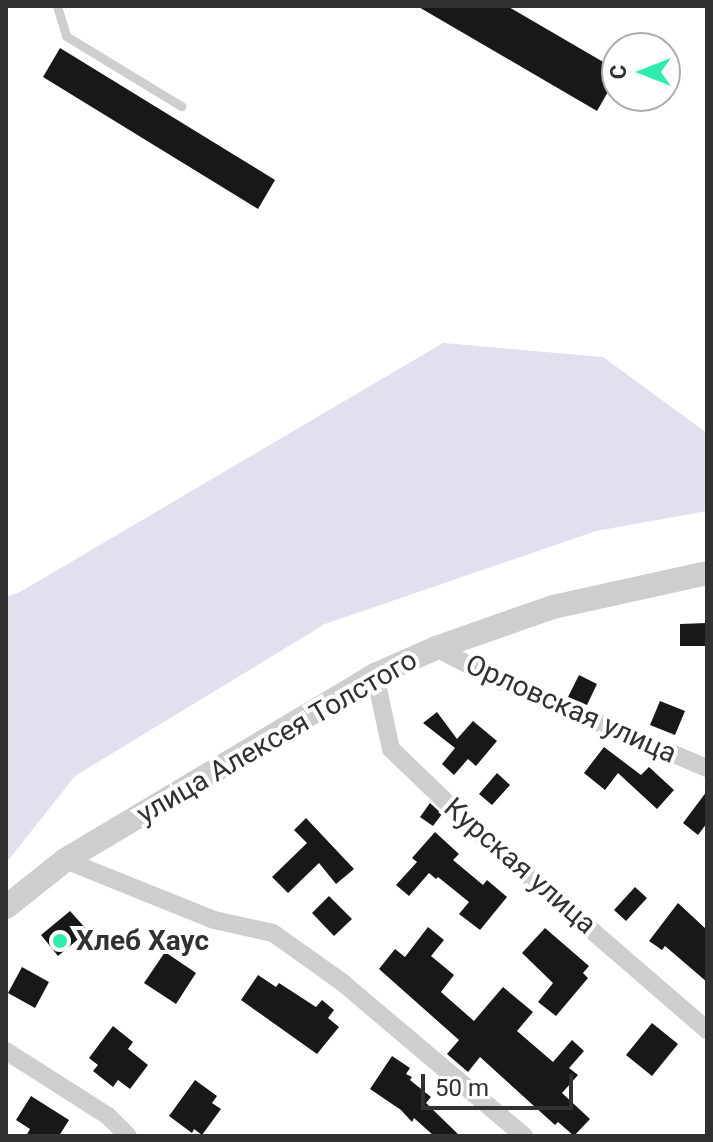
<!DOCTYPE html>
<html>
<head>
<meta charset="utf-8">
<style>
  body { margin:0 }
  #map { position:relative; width:713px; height:1142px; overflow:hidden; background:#fff; font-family:Roboto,sans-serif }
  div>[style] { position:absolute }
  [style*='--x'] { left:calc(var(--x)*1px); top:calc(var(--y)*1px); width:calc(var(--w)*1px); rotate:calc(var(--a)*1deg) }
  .green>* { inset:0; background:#e2dfee }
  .building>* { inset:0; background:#181818 }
  .service>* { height:9px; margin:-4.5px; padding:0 4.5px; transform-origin:4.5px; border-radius:4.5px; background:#cecece }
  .minor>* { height:18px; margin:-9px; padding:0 9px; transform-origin:9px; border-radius:9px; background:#cecece }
  .tertiary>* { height:24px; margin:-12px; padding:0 12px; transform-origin:12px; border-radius:12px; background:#cecece }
  .dots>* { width:22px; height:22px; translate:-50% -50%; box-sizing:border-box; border:4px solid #fff; border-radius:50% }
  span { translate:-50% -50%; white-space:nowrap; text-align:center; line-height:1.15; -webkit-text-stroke:8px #fff; paint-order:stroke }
  .street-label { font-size:28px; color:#313131 }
  .poi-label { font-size:28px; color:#313131; font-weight:700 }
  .left { translate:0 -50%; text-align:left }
  .frame { position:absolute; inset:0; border:8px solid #313131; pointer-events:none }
  .north { position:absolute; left:601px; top:32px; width:80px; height:80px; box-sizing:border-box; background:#fff; border:2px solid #adadad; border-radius:50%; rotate:270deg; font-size:22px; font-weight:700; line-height:32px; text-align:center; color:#313131 }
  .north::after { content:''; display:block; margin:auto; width:28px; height:36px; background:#2fecae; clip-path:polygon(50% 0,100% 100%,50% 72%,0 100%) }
  .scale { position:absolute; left:421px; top:1074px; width:152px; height:36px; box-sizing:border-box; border:4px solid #313131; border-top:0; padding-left:10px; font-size:24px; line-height:28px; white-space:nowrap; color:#313131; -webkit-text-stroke:6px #fff; paint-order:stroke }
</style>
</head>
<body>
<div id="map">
  <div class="green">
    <div style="clip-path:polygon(443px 343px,603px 357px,707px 433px,707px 511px,596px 531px,325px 624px,75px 776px,6px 863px,6px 597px,20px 592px)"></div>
  </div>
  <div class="building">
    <div style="clip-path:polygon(417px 6px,507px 6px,617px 70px,617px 76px,597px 111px)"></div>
    <div style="clip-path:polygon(60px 48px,275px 180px,258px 209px,43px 77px)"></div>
    <div style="clip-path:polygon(707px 623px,707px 646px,680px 646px,680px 624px)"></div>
    <div style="clip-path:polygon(579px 675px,597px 684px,587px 705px,568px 697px)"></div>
    <div style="clip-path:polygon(660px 701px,685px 711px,675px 735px,650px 725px)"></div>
    <div style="clip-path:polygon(437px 712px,457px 739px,473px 721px,497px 741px,476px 766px,468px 759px,454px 775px,442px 764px,455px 748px,423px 723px)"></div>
    <div style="clip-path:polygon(604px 747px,641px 775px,649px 767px,674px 790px,657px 809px,618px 773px,605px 790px,584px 773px)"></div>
    <div style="clip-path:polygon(497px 773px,510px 785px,492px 805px,479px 794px)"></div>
    <div style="clip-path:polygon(707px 791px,707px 823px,698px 835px,683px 823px)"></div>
    <div style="clip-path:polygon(430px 803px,442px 814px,433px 826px,420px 817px)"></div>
    <div style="clip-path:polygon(306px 818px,354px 869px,336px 884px,319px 863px,288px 893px,272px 877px,307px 843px,294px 830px)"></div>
    <div style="clip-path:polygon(435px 832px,459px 854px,453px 860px,483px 885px,487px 880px,507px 897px,480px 930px,459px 914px,469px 902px,438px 877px,436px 879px,429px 873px,409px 896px,396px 885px,417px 862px,412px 858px)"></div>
    <div style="clip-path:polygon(635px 887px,647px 898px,626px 921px,614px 910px)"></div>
    <div style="clip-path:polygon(329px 896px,352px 919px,334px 936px,312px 913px)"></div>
    <div style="clip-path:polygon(678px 903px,707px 930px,707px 982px,665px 946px,662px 950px,649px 941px)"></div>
    <div style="clip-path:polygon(70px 911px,88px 931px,58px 956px,41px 935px)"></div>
    <div style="clip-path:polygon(428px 927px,444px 940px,431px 956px,454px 975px,441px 992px,474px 1021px,503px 987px,533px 1012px,517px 1031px,553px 1062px,572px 1040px,584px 1051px,569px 1068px,578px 1075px,562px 1093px,590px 1119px,574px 1136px,558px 1122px,555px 1125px,480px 1057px,468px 1072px,447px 1054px,459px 1040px,379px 969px,395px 949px,405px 957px)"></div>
    <div style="clip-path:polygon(545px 928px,589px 966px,583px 973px,588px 978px,556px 1016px,538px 1002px,553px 983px,522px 953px)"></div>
    <div style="clip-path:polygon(165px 952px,196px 973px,176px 1004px,144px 983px)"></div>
    <div style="clip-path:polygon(22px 967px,49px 982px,35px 1008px,8px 993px)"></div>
    <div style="clip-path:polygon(258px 975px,276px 987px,279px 983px,316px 1007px,322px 1000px,334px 1010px,328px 1018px,339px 1027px,317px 1054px,241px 1000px)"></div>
    <div style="clip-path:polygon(652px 1023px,678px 1044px,652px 1076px,626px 1055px)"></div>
    <div style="clip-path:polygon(113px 1026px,133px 1042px,128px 1049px,148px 1065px,130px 1089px,118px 1080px,113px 1087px,93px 1071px,98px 1065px,89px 1058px)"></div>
    <div style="clip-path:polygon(392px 1056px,410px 1068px,406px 1074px,412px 1077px,410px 1080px,431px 1097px,426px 1103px,460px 1136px,434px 1136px,414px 1118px,412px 1122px,401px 1110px,370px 1089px)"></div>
    <div style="clip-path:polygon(195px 1080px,217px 1096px,212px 1103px,221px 1109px,202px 1135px,194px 1129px,192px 1133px,169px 1116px)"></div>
    <div style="clip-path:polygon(31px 1096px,69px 1120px,59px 1136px,26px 1136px,30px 1129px,16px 1120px)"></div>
  </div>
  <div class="service">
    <div style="--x:57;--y:6;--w:31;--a:73"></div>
    <div style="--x:66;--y:36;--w:135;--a:31.3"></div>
  </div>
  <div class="minor">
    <div style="--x:436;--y:648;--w:72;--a:27.3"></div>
    <div style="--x:500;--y:681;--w:225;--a:22.8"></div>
    <div style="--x:375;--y:675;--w:76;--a:77.8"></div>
    <div style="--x:391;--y:749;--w:114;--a:43.9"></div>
    <div style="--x:473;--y:828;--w:309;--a:40.8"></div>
    <div style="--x:65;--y:860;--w:161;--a:21.9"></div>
    <div style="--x:214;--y:920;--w:60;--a:12.4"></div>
    <div style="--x:273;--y:933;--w:86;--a:35.5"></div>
    <div style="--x:343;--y:983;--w:237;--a:40.2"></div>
    <div style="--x:6;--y:1051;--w:121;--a:32.5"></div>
    <div style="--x:108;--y:1116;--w:28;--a:45"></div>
  </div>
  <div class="tertiary">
    <div style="--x:6;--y:907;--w:75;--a:-38.5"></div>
    <div style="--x:65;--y:860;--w:361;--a:-30.8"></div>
    <div style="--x:375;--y:675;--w:67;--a:-23.9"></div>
    <div style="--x:436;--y:648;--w:124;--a:-19.3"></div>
    <div style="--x:553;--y:607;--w:158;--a:-12.4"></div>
  </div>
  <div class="dots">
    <div style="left:60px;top:941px;background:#2fecae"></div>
  </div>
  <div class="street-label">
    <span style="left:571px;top:709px;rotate:24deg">Орловская улица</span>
    <span style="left:277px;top:737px;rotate:-30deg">улица Алексея Толстого</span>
    <span style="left:520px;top:866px;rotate:41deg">Курская улица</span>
  </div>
  <div class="poi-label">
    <span class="left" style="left:76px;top:941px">Хлеб Хаус</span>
  </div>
  <div class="frame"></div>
  <div class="north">С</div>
  <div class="scale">50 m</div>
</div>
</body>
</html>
